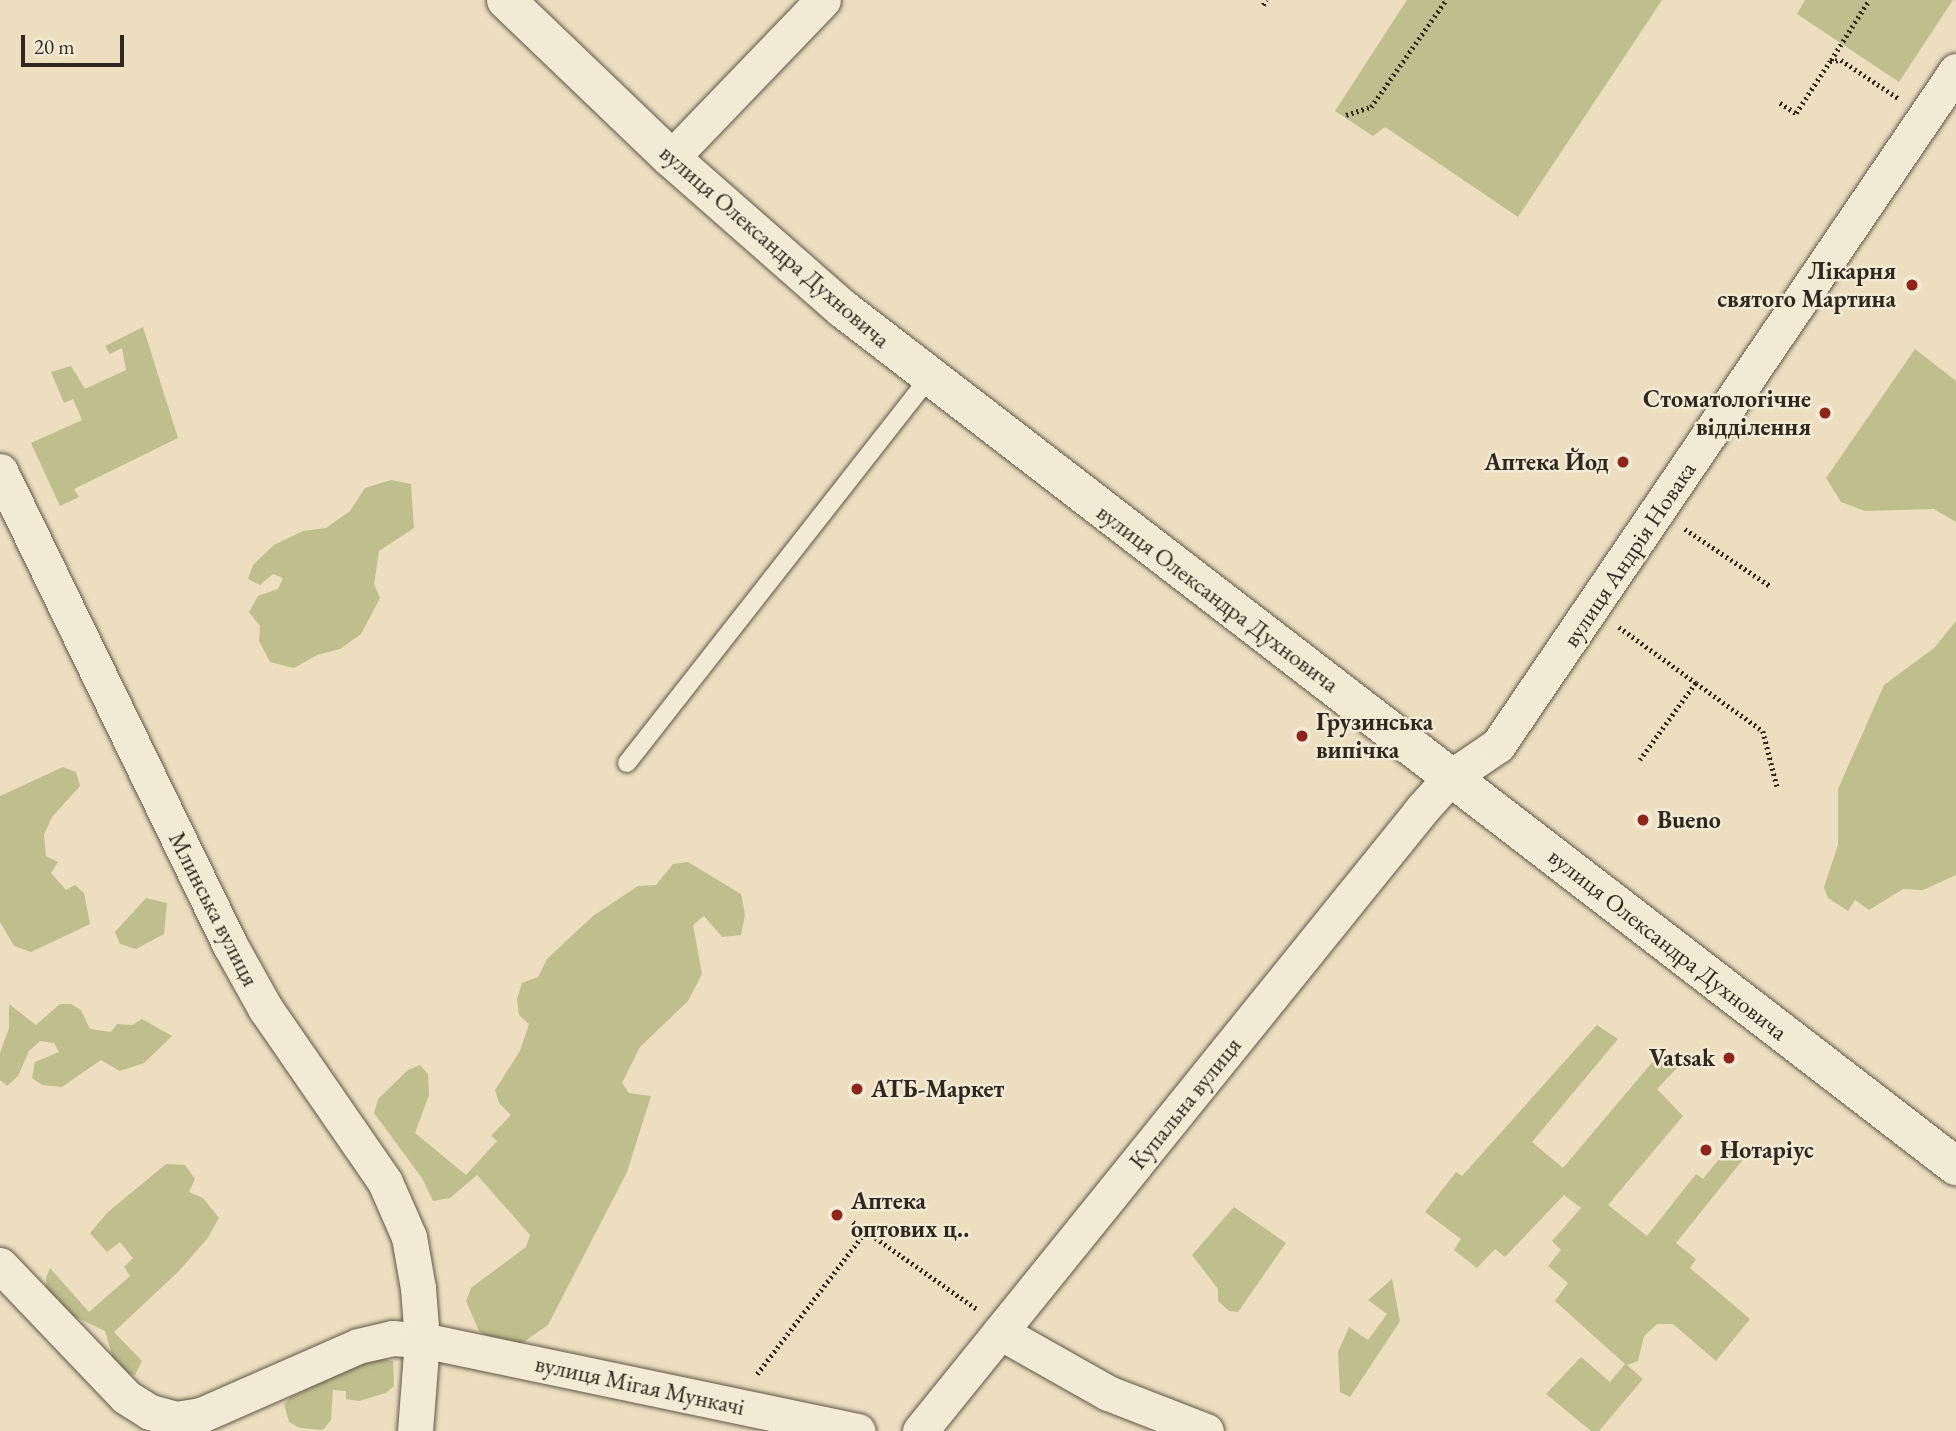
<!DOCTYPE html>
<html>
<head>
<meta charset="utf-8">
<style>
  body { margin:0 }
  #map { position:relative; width:1956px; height:1431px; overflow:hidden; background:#ecdebf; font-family:"EB Garamond",serif }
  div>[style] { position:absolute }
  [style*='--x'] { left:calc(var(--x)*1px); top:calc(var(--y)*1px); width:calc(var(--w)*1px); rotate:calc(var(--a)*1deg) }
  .green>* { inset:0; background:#bebf8d }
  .path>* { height:4.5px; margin-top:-2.25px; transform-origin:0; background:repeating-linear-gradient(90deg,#31271f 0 2px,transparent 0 5.5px) }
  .roads { filter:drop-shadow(0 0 2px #605547) drop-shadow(0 0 2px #605547) }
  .service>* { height:18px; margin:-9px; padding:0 9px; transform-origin:9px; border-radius:9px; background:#f3ead5 }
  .minor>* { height:35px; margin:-17.5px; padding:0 17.5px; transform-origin:17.5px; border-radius:17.5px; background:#f3ead5 }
  .tertiary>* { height:38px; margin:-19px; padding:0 19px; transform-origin:19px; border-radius:19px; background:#f3ead5 }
  .dots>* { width:19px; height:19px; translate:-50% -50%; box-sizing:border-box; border:4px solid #f3ead5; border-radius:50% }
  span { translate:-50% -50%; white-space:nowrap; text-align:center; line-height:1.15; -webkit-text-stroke:5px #f3ead5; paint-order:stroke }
  .street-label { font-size:24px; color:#31271f }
  .poi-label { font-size:24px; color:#31271f; font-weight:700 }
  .right { translate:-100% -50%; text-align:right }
  .left { translate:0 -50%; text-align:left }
  .scale { position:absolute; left:21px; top:35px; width:103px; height:32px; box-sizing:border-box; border:4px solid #31271f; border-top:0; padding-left:9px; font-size:21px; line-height:24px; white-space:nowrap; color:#31271f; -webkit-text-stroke:5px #f3ead5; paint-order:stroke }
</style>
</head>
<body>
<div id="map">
  <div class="green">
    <div style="clip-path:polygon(1407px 0,1662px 0,1518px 217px,1385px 127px,1373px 136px,1335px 111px)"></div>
    <div style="clip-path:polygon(1805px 0,1953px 0,1899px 82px,1797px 14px)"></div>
    <div style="clip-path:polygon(143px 327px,178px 438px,74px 489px,79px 497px,60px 506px,31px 443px,82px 420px,73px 399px,64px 403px,51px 372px,71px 366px,85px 389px,126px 370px,122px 348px,110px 354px,105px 346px)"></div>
    <div style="clip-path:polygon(1915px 349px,1956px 381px,1956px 522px,1934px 509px,1865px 511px,1841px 502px,1826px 478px)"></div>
    <div style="clip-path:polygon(391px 480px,411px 484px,414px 528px,379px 551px,374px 584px,380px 598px,361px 634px,340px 649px,317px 655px,294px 668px,270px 662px,259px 641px,260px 626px,249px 612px,258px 596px,278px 589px,283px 578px,273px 574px,260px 585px,248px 579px,253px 565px,274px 545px,303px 531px,326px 528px,350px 511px,365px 488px)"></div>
    <div style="clip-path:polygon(1956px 621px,1956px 875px,1923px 890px,1903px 889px,1869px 910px,1855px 900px,1848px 911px,1828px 898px,1824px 887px,1838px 845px,1838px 789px,1884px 685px,1934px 648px)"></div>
    <div style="clip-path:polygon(63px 767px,76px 772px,80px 786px,52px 817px,44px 835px,46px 856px,58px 862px,51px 873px,66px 890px,75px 885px,84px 893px,90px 924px,31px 952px,14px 946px,0 922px,0 796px)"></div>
    <div style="clip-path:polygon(688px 862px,741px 894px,745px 915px,741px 935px,722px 937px,704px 916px,693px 925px,702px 974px,688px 1001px,640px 1047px,622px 1083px,629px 1093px,651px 1096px,627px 1172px,548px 1325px,522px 1343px,504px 1344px,479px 1331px,466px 1301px,471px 1288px,526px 1247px,530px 1235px,477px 1175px,450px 1198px,433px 1201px,422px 1178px,374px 1113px,378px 1099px,408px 1070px,420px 1065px,428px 1074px,429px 1095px,415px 1133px,466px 1175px,497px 1141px,491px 1136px,511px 1115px,499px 1103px,495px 1090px,520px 1051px,529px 1024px,519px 1015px,517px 999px,522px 983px,538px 977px,547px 959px,593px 916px,638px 886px,656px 885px,673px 864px)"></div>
    <div style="clip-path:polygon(146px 898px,167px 903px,164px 934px,136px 949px,120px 944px,115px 932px)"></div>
    <div style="clip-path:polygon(9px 1004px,36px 1025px,60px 1004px,71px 1004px,81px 1010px,90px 1029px,111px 1032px,117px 1024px,132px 1025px,142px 1019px,172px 1036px,144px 1063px,120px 1071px,101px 1060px,62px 1087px,42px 1085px,32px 1078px,35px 1062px,59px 1052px,54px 1043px,40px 1041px,29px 1051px,18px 1076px,7px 1086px,0 1080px,0 1053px,9px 1028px)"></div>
    <div style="clip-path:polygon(1597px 1025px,1618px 1039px,1532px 1142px,1563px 1168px,1660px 1053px,1678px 1067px,1657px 1089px,1683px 1116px,1608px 1205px,1647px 1236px,1696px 1174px,1703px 1179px,1734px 1140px,1749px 1152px,1676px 1243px,1696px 1259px,1690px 1268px,1750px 1319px,1716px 1361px,1673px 1324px,1657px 1324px,1644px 1336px,1638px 1361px,1627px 1365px,1643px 1379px,1599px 1431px,1591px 1431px,1546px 1394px,1581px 1357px,1610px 1382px,1625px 1364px,1555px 1301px,1568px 1283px,1548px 1266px,1561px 1250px,1552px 1241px,1581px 1208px,1564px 1195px,1505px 1257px,1495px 1249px,1477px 1268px,1454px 1250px,1461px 1239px,1425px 1212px,1456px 1172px,1462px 1176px)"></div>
    <div style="clip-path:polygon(166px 1164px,185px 1165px,195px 1179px,189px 1192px,203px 1198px,219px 1218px,207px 1239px,179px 1271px,114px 1332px,142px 1361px,135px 1375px,123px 1373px,114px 1362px,105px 1331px,61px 1310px,59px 1299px,46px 1292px,46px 1278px,50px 1268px,89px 1312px,130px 1276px,124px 1267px,133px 1258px,120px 1242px,107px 1252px,90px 1233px,108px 1212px)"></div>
    <div style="clip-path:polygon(1234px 1207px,1286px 1243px,1238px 1312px,1229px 1311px,1218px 1301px,1218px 1289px,1192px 1255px)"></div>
    <div style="clip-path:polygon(1392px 1279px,1400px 1321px,1350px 1397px,1340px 1392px,1338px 1352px,1349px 1327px,1368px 1340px,1387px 1314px,1368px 1300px)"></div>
    <div style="clip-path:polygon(374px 1358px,393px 1361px,394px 1386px,386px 1393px,359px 1401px,346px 1399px,346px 1391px,333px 1390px,331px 1420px,323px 1430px,300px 1428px,289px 1422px,284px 1404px,291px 1397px)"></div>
  </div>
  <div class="path">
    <div style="--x:1263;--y:5;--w:6;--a:-59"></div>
    <div style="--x:1831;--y:60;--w:71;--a:-57.7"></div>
    <div style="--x:1780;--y:103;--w:19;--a:32"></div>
    <div style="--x:1796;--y:113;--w:62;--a:-56.8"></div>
    <div style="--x:1830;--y:61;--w:11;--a:-5"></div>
    <div style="--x:1841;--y:60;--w:69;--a:33.7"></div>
    <div style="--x:1346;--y:115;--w:26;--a:-18"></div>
    <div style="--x:1371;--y:107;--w:131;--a:-55"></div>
    <div style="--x:1685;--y:529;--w:102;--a:33.8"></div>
    <div style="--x:1619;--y:627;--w:95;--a:36"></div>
    <div style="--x:1696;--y:683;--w:95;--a:126"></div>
    <div style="--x:1696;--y:683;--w:82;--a:35.6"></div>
    <div style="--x:1763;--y:731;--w:57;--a:75.7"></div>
    <div style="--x:853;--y:1222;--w:151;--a:35.1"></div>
    <div style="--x:757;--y:1374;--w:180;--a:-52.7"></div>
  </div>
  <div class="roads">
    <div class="service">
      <div style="--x:627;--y:763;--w:492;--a:-51.9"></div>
    </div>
    <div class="minor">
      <div style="--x:671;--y:158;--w:219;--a:-46.1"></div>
      <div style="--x:0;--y:471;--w:527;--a:64.12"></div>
      <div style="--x:230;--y:945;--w:72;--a:60.9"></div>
      <div style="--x:265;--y:1008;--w:211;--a:55.4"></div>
      <div style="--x:385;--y:1182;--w:60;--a:66.4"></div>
      <div style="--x:409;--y:1237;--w:52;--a:80"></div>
      <div style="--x:418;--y:1288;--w:52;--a:85.6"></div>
      <div style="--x:422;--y:1340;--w:91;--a:94.4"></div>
      <div style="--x:0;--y:1265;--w:182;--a:46.3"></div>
      <div style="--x:126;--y:1397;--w:28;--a:32"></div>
      <div style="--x:150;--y:1412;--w:27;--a:15"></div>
      <div style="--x:176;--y:1419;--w:25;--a:-9"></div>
      <div style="--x:201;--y:1415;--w:171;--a:-23.7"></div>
      <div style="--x:358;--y:1346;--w:35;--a:-13"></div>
      <div style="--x:392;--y:1338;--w:30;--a:4"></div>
      <div style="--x:422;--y:1340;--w:445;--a:11.8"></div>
      <div style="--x:1000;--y:1332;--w:124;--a:29.5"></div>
      <div style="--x:1108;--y:1393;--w:105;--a:21.2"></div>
      <div style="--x:920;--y:1431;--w:801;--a:-51.08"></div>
      <div style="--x:1423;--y:808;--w:42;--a:-47.9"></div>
      <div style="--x:1451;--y:777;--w:57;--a:-34.2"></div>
      <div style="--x:1498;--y:745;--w:815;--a:-55.8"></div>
    </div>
    <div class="tertiary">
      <div style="--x:506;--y:0;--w:228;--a:43.8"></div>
      <div style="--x:671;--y:158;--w:229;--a:41.3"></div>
      <div style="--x:843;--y:309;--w:1405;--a:37.6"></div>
    </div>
  </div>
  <div class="dots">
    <div style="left:1912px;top:285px;background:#8f2418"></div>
    <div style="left:1825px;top:413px;background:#8f2418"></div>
    <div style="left:1623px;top:462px;background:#8f2418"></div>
    <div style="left:1302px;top:736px;background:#8f2418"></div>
    <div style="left:1643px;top:820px;background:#8f2418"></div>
    <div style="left:1729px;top:1058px;background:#8f2418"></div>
    <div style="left:857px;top:1089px;background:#8f2418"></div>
    <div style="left:1706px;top:1150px;background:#8f2418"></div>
    <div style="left:837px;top:1215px;background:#8f2418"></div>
  </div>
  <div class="street-label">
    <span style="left:775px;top:246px;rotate:41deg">вулиця Олександра Духновича</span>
    <span style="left:1629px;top:554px;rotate:-56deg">вулиця Андрія Новака</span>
    <span style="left:1218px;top:598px;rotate:37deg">вулиця Олександра Духновича</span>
    <span style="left:214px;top:909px;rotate:63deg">Млинська вулиця</span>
    <span style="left:1668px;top:944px;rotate:38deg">вулиця Олександра Духновича</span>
    <span style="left:1185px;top:1103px;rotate:-51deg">Купальна вулиця</span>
    <span style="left:640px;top:1385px;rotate:12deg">вулиця Мігая Мункачі</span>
  </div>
  <div class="poi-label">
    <span class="right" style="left:1896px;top:285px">Лікарня<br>святого Мартина</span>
    <span class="right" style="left:1811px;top:413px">Стоматологічне<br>відділення</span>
    <span class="right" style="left:1609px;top:462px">Аптека Йод</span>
    <span class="left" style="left:1316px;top:736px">Грузинська<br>випічка</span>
    <span class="left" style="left:1657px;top:820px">Bueno</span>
    <span class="right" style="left:1715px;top:1058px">Vatsak</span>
    <span class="left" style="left:871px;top:1089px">АТБ-Маркет</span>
    <span class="left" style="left:1720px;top:1150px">Нотаріус</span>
    <span class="left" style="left:851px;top:1215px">Аптека<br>оптових ц‥</span>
  </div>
  <div class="scale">20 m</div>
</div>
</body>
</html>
